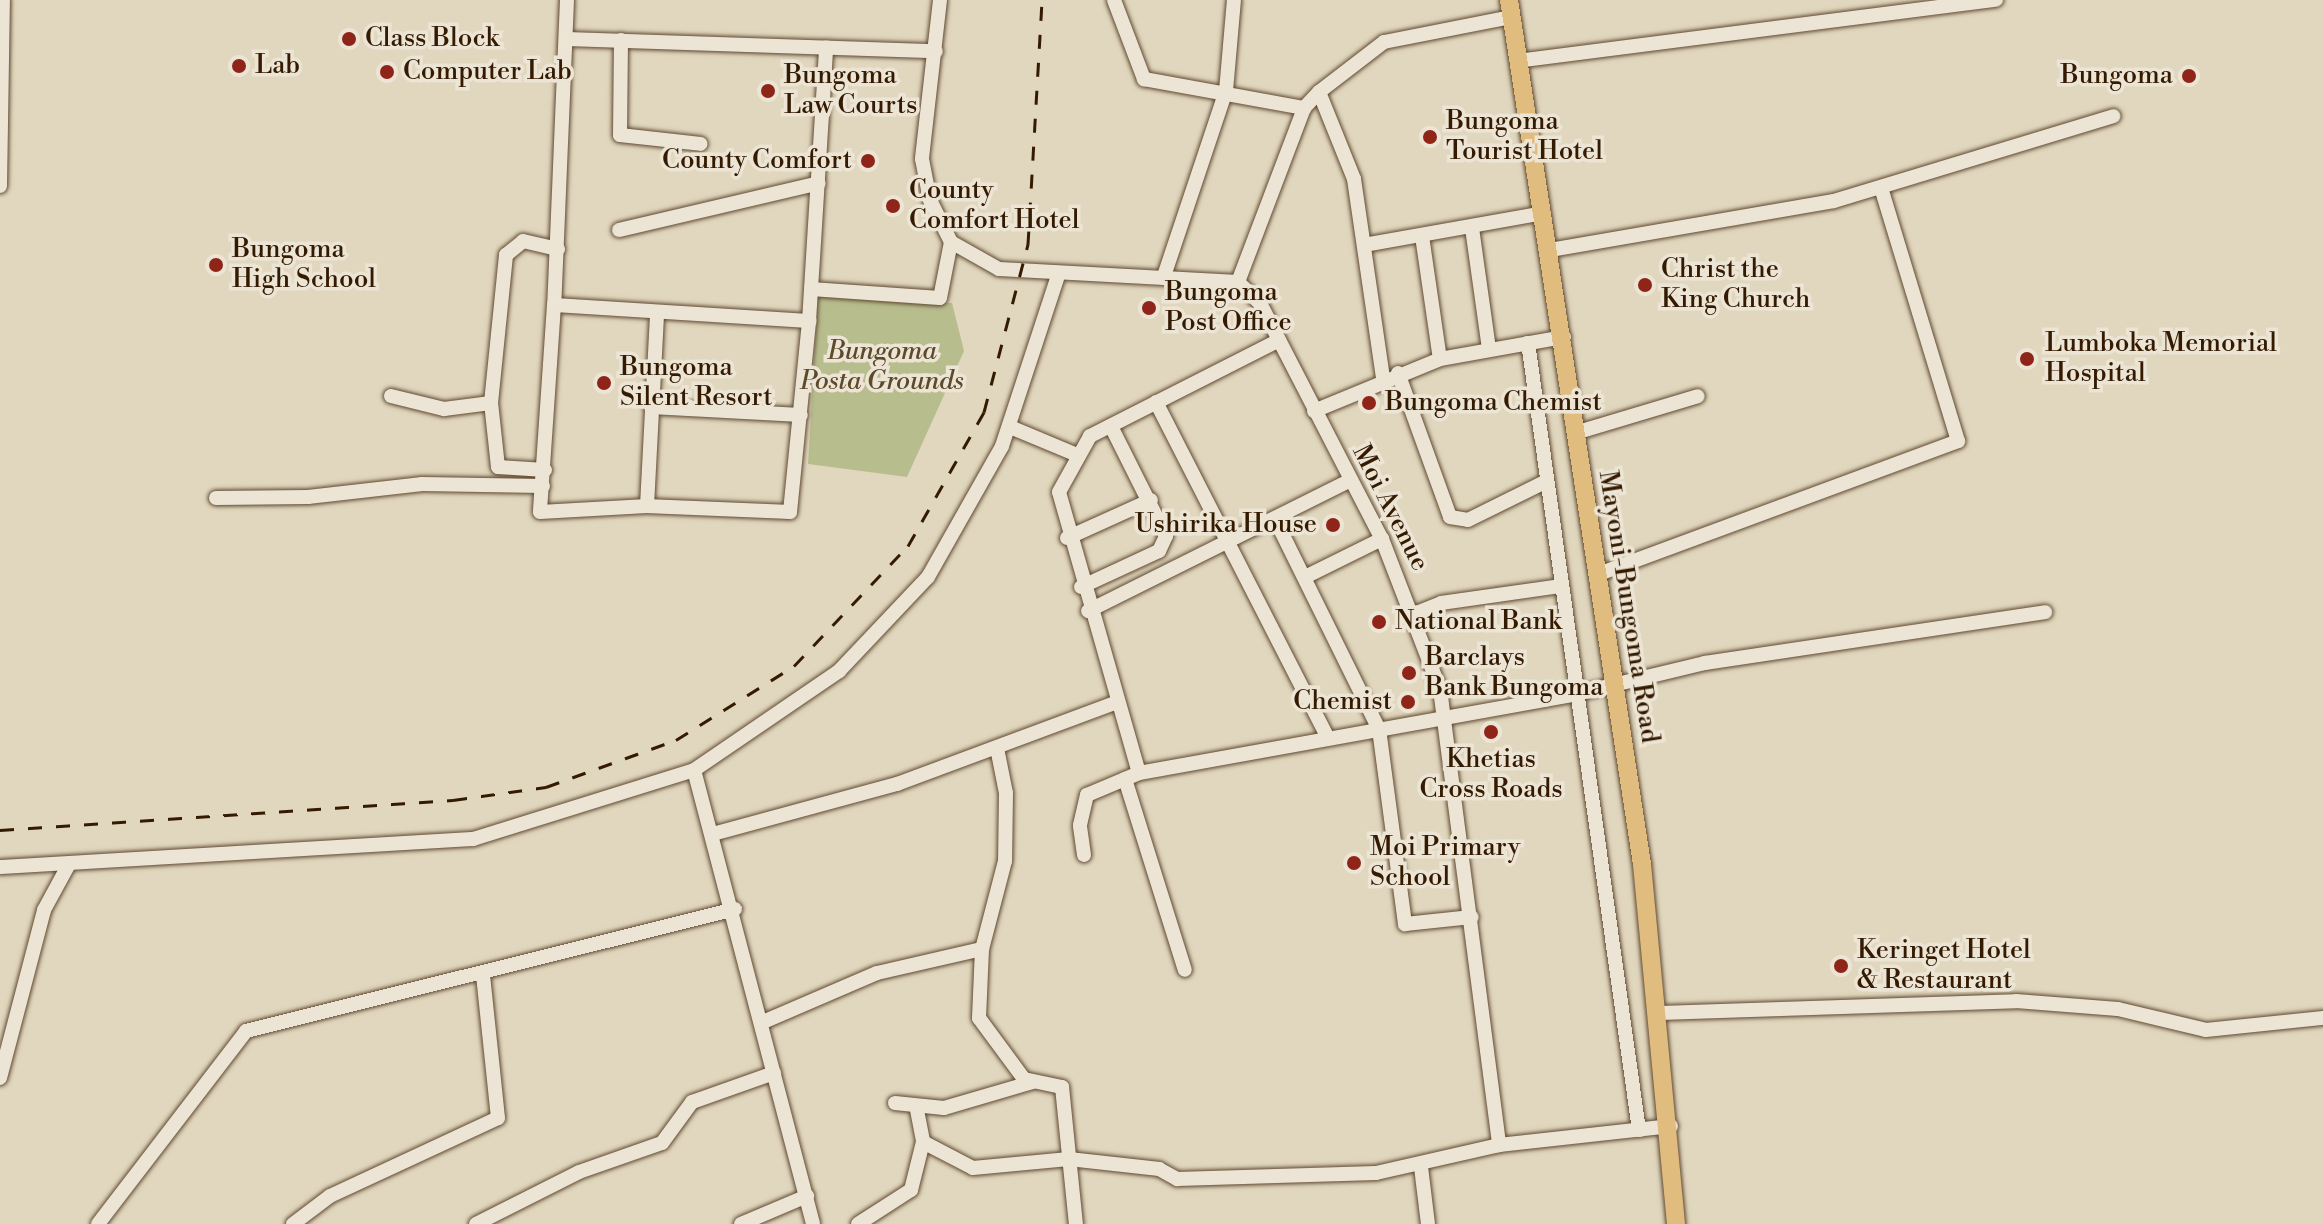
<!DOCTYPE html>
<html>
<head>
<meta charset="utf-8">
<style>
  body { margin:0 }
  #map { position:relative; width:2323px; height:1224px; overflow:hidden; background:#e1d7be; font-family:"Libre Bodoni",serif }
  div>[style] { position:absolute }
  [style*='--x'] { left:calc(var(--x)*1px); top:calc(var(--y)*1px); width:calc(var(--w)*1px); rotate:calc(var(--a)*1deg) }
  .green>* { inset:0; background:#b8bd8e }
  .roads { filter:drop-shadow(0 0 2px #5f4930) drop-shadow(0 0 2px #5f4930) }
  .minor>* { height:14px; margin:-7px; padding:0 7px; transform-origin:7px; border-radius:7px; background:#ece5d5 }
  .major>* { height:18px; margin:-9px; padding:0 9px; transform-origin:9px; border-radius:9px; background:#e0bc7f }
  .rail>* { height:3px; margin-top:-1.5px; transform-origin:0; background:repeating-linear-gradient(90deg,#341a00 0 14px,transparent 0 28px) }
  .dots>* { width:22px; height:22px; translate:-50% -50%; box-sizing:border-box; border:4px solid #ece5d5; border-radius:50% }
  span { translate:-50% -50%; white-space:nowrap; text-align:center; line-height:1.15; -webkit-text-stroke:7px #ece5d5; paint-order:stroke }
  .poi-label { font-size:26px; color:#341a00 }
  .left { translate:0 -50%; text-align:left }
  .right { translate:-100% -50%; text-align:right }
  .park-label { font-size:26px; color:#5c4b2b; font-style:italic }
  .street-label { font-size:26px; color:#341a00 }
</style>
</head>
<body>
<div id="map">
  <div class="green">
    <div style="clip-path:polygon(818px 295px,952px 303px,964px 351px,907px 477px,808px 464px)"></div>
  </div>
  <div class="roads">
    <div class="minor">
      <div style="--x:567;--y:0;--w:305;--a:92.4"></div>
      <div style="--x:554;--y:305;--w:256;--a:3.6"></div>
      <div style="--x:809;--y:321;--w:274;--a:-86.4"></div>
      <div style="--x:940;--y:0;--w:160;--a:96.5"></div>
      <div style="--x:922;--y:159;--w:42;--a:79"></div>
      <div style="--x:930;--y:200;--w:47;--a:63.4"></div>
      <div style="--x:951;--y:242;--w:55;--a:29.4"></div>
      <div style="--x:999;--y:269;--w:239;--a:3.1"></div>
      <div style="--x:1238;--y:282;--w:30;--a:44"></div>
      <div style="--x:1260;--y:303;--w:266;--a:62.7"></div>
      <div style="--x:1382;--y:539;--w:161;--a:68.9"></div>
      <div style="--x:1440;--y:689;--w:460;--a:82.6"></div>
      <div style="--x:1114;--y:0;--w:85;--a:69.2"></div>
      <div style="--x:1144;--y:79;--w:163;--a:10.3"></div>
      <div style="--x:566;--y:39;--w:370;--a:1.9"></div>
      <div style="--x:621;--y:40;--w:95;--a:90.6"></div>
      <div style="--x:620;--y:135;--w:81;--a:6.3"></div>
      <div style="--x:1517;--y:61;--w:483;--a:-7.3"></div>
      <div style="--x:1319;--y:92;--w:94;--a:68.1"></div>
      <div style="--x:1354;--y:179;--w:200;--a:81.7"></div>
      <div style="--x:0;--y:186;--w:186;--a:-89.1"></div>
      <div style="--x:1472;--y:228;--w:122;--a:82"></div>
      <div style="--x:619;--y:230;--w:205;--a:-13.2"></div>
      <div style="--x:1422;--y:236;--w:124;--a:81.7"></div>
      <div style="--x:1364;--y:245;--w:182;--a:-10.1"></div>
      <div style="--x:1550;--y:250;--w:288;--a:-9.8"></div>
      <div style="--x:1834;--y:201;--w:292;--a:-16.9"></div>
      <div style="--x:1164;--y:276;--w:195;--a:-71.5"></div>
      <div style="--x:1226;--y:91;--w:91;--a:-85"></div>
      <div style="--x:1238;--y:282;--w:186;--a:-69.2"></div>
      <div style="--x:1304;--y:108;--w:22;--a:-47"></div>
      <div style="--x:1319;--y:92;--w:82;--a:-37.6"></div>
      <div style="--x:1384;--y:42;--w:129;--a:-11.1"></div>
      <div style="--x:811;--y:289;--w:129;--a:4"></div>
      <div style="--x:940;--y:298;--w:57;--a:-78.9"></div>
      <div style="--x:554;--y:305;--w:207;--a:93.9"></div>
      <div style="--x:540;--y:512;--w:107;--a:-3.2"></div>
      <div style="--x:647;--y:506;--w:191;--a:-87"></div>
      <div style="--x:1528;--y:343;--w:795;--a:81.97"></div>
      <div style="--x:1398;--y:373;--w:153;--a:70.1"></div>
      <div style="--x:1450;--y:517;--w:18;--a:9"></div>
      <div style="--x:1468;--y:520;--w:86;--a:-26.3"></div>
      <div style="--x:391;--y:396;--w:55;--a:13.8"></div>
      <div style="--x:444;--y:409;--w:47;--a:-7.3"></div>
      <div style="--x:1156;--y:402;--w:377;--a:62.9"></div>
      <div style="--x:651;--y:407;--w:150;--a:3.1"></div>
      <div style="--x:1314;--y:411;--w:136;--a:-22.4"></div>
      <div style="--x:1440;--y:359;--w:126;--a:-10.1"></div>
      <div style="--x:1010;--y:427;--w:70;--a:22.6"></div>
      <div style="--x:1575;--y:433;--w:128;--a:-16.7"></div>
      <div style="--x:545;--y:470;--w:47;--a:-176.3"></div>
      <div style="--x:498;--y:467;--w:64;--a:-96.2"></div>
      <div style="--x:491;--y:403;--w:149;--a:-84.2"></div>
      <div style="--x:506;--y:255;--w:22;--a:-39"></div>
      <div style="--x:523;--y:241;--w:36;--a:13"></div>
      <div style="--x:216;--y:498;--w:92;--a:-0.6"></div>
      <div style="--x:308;--y:497;--w:115;--a:-6.5"></div>
      <div style="--x:422;--y:484;--w:121;--a:0.9"></div>
      <div style="--x:647;--y:506;--w:143;--a:2.4"></div>
      <div style="--x:790;--y:512;--w:192;--a:-84.3"></div>
      <div style="--x:1276;--y:521;--w:232;--a:63.7"></div>
      <div style="--x:1379;--y:729;--w:197;--a:82.4"></div>
      <div style="--x:1405;--y:924;--w:67;--a:-6"></div>
      <div style="--x:1067;--y:538;--w:92;--a:-24.3"></div>
      <div style="--x:1596;--y:575;--w:386;--a:-20.3"></div>
      <div style="--x:1958;--y:441;--w:264;--a:-106.9"></div>
      <div style="--x:1307;--y:576;--w:84;--a:-26.3"></div>
      <div style="--x:1081;--y:587;--w:86;--a:-24.8"></div>
      <div style="--x:1159;--y:551;--w:17;--a:-65"></div>
      <div style="--x:1166;--y:536;--w:123;--a:-116.6"></div>
      <div style="--x:1088;--y:611;--w:292;--a:-26.5"></div>
      <div style="--x:1414;--y:614;--w:29;--a:-22"></div>
      <div style="--x:1441;--y:603;--w:120;--a:-8.1"></div>
      <div style="--x:997;--y:748;--w:46;--a:78.7"></div>
      <div style="--x:1006;--y:793;--w:68;--a:90.8"></div>
      <div style="--x:1005;--y:861;--w:91;--a:104.6"></div>
      <div style="--x:982;--y:949;--w:69;--a:92.5"></div>
      <div style="--x:979;--y:1018;--w:76;--a:53.6"></div>
      <div style="--x:1024;--y:1079;--w:39;--a:12"></div>
      <div style="--x:1062;--y:1087;--w:138;--a:84.2"></div>
      <div style="--x:694;--y:770;--w:469;--a:75.3"></div>
      <div style="--x:1139;--y:773;--w:292;--a:-105.9"></div>
      <div style="--x:1059;--y:492;--w:64;--a:-61"></div>
      <div style="--x:1090;--y:436;--w:212;--a:-26.9"></div>
      <div style="--x:1125;--y:779;--w:200;--a:72.6"></div>
      <div style="--x:713;--y:834;--w:191;--a:-15.2"></div>
      <div style="--x:897;--y:784;--w:233;--a:-20.4"></div>
      <div style="--x:1084;--y:855;--w:30;--a:-98"></div>
      <div style="--x:1080;--y:825;--w:31;--a:-77"></div>
      <div style="--x:1087;--y:795;--w:56;--a:-22.9"></div>
      <div style="--x:1139;--y:773;--w:444;--a:-10.2"></div>
      <div style="--x:1576;--y:694;--w:133;--a:-13.5"></div>
      <div style="--x:1705;--y:663;--w:344;--a:-8.5"></div>
      <div style="--x:0;--y:867;--w:474;--a:-3.4"></div>
      <div style="--x:473;--y:839;--w:232;--a:-17.3"></div>
      <div style="--x:694;--y:770;--w:176;--a:-34.3"></div>
      <div style="--x:839;--y:671;--w:129;--a:-46.6"></div>
      <div style="--x:928;--y:577;--w:150;--a:-60.5"></div>
      <div style="--x:1002;--y:446;--w:182;--a:-71.8"></div>
      <div style="--x:1660;--y:1013;--w:356;--a:-1.9"></div>
      <div style="--x:2016;--y:1001;--w:102;--a:4.5"></div>
      <div style="--x:2118;--y:1009;--w:90;--a:13.4"></div>
      <div style="--x:2206;--y:1030;--w:118;--a:-5.9"></div>
      <div style="--x:763;--y:1022;--w:124;--a:-23.3"></div>
      <div style="--x:877;--y:973;--w:108;--a:-12.9"></div>
      <div style="--x:0;--y:1078;--w:174;--a:-75.3"></div>
      <div style="--x:44;--y:910;--w:52;--a:-61.5"></div>
      <div style="--x:895;--y:1103;--w:49;--a:5.8"></div>
      <div style="--x:944;--y:1108;--w:93;--a:-16.3"></div>
      <div style="--x:917;--y:1110;--w:33;--a:79"></div>
      <div style="--x:923;--y:1142;--w:56;--a:27.5"></div>
      <div style="--x:973;--y:1168;--w:96;--a:-5.4"></div>
      <div style="--x:1069;--y:1159;--w:91;--a:6.3"></div>
      <div style="--x:1159;--y:1169;--w:21;--a:29"></div>
      <div style="--x:1177;--y:1179;--w:199;--a:-1.7"></div>
      <div style="--x:1376;--y:1173;--w:126;--a:-12.8"></div>
      <div style="--x:1499;--y:1145;--w:173;--a:-6.3"></div>
      <div style="--x:1421;--y:1167;--w:57;--a:83"></div>
      <div style="--x:98;--y:1224;--w:243;--a:-52.5"></div>
      <div style="--x:246;--y:1031;--w:504;--a:-14.01"></div>
      <div style="--x:293;--y:1224;--w:46;--a:-37.1"></div>
      <div style="--x:330;--y:1196;--w:185;--a:-24.9"></div>
      <div style="--x:498;--y:1118;--w:144;--a:-96"></div>
      <div style="--x:476;--y:1224;--w:115;--a:-26.8"></div>
      <div style="--x:579;--y:1172;--w:88;--a:-19.3"></div>
      <div style="--x:662;--y:1143;--w:51;--a:-53.8"></div>
      <div style="--x:692;--y:1102;--w:87;--a:-19.5"></div>
      <div style="--x:741;--y:1224;--w:72;--a:-23"></div>
      <div style="--x:858;--y:1224;--w:63;--a:-32.7"></div>
      <div style="--x:911;--y:1190;--w:49;--a:-76"></div>
    </div>
    <div class="major">
      <div style="--x:1509;--y:0;--w:874;--a:81.25"></div>
      <div style="--x:1642;--y:864;--w:362;--a:84.6"></div>
    </div>
  </div>
  <div class="rail">
    <div style="--x:0;--y:830;--w:454;--a:-3.8"></div>
    <div style="--x:453;--y:800;--w:94;--a:-8"></div>
    <div style="--x:546;--y:787;--w:138;--a:-19.9"></div>
    <div style="--x:676;--y:740;--w:139;--a:-32.1"></div>
    <div style="--x:794;--y:666;--w:166;--a:-46.5"></div>
    <div style="--x:908;--y:546;--w:154;--a:-60.4"></div>
    <div style="--x:984;--y:412;--w:174;--a:-75.3"></div>
    <div style="--x:1028;--y:244;--w:244;--a:-86.7"></div>
  </div>
  <div class="dots">
    <div style="left:349px;top:39px;background:#8f2418"></div>
    <div style="left:239px;top:66px;background:#8f2418"></div>
    <div style="left:387px;top:72px;background:#8f2418"></div>
    <div style="left:2189px;top:76px;background:#8f2418"></div>
    <div style="left:768px;top:91px;background:#8f2418"></div>
    <div style="left:1430px;top:137px;background:#8f2418"></div>
    <div style="left:868px;top:161px;background:#8f2418"></div>
    <div style="left:893px;top:206px;background:#8f2418"></div>
    <div style="left:216px;top:265px;background:#8f2418"></div>
    <div style="left:1645px;top:285px;background:#8f2418"></div>
    <div style="left:1149px;top:308px;background:#8f2418"></div>
    <div style="left:2027px;top:359px;background:#8f2418"></div>
    <div style="left:604px;top:383px;background:#8f2418"></div>
    <div style="left:1369px;top:403px;background:#8f2418"></div>
    <div style="left:1333px;top:525px;background:#8f2418"></div>
    <div style="left:1379px;top:622px;background:#8f2418"></div>
    <div style="left:1409px;top:673px;background:#8f2418"></div>
    <div style="left:1408px;top:702px;background:#8f2418"></div>
    <div style="left:1491px;top:732px;background:#8f2418"></div>
    <div style="left:1354px;top:863px;background:#8f2418"></div>
    <div style="left:1841px;top:966px;background:#8f2418"></div>
  </div>
  <div class="poi-label">
    <span class="left" style="left:365px;top:39px">Class Block</span>
    <span class="left" style="left:255px;top:66px">Lab</span>
    <span class="left" style="left:403px;top:72px">Computer Lab</span>
    <span class="left" style="left:784px;top:91px">Bungoma<br>Law Courts</span>
    <span class="right" style="left:2173px;top:76px">Bungoma</span>
    <span class="left" style="left:1446px;top:137px">Bungoma<br>Tourist Hotel</span>
    <span class="right" style="left:852px;top:161px">County Comfort</span>
    <span class="left" style="left:909px;top:206px">County<br>Comfort Hotel</span>
    <span class="left" style="left:232px;top:265px">Bungoma<br>High School</span>
    <span class="left" style="left:1661px;top:285px">Christ the<br>King Church</span>
    <span class="left" style="left:1165px;top:308px">Bungoma<br>Post Office</span>
    <span class="left" style="left:2045px;top:359px">Lumboka Memorial<br>Hospital</span>
    <span class="left" style="left:620px;top:383px">Bungoma<br>Silent Resort</span>
    <span class="left" style="left:1385px;top:403px">Bungoma Chemist</span>
    <span class="right" style="left:1317px;top:525px">Ushirika House</span>
    <span class="left" style="left:1395px;top:622px">National Bank</span>
    <span class="left" style="left:1425px;top:673px">Barclays<br>Bank Bungoma</span>
    <span class="right" style="left:1392px;top:702px">Chemist</span>
    <span style="left:1491px;top:775px">Khetias<br>Cross Roads</span>
    <span class="left" style="left:1370px;top:863px">Moi Primary<br>School</span>
    <span class="left" style="left:1857px;top:966px">Keringet Hotel<br>&amp; Restaurant</span>
  </div>
  <div class="park-label">
    <span style="left:882px;top:367px">Bungoma<br>Posta Grounds</span>
  </div>
  <div class="street-label">
    <span style="left:1390px;top:508px;rotate:63deg">Moi Avenue</span>
    <span style="left:1628px;top:607px;rotate:81deg">Mayoni-Bungoma Road</span>
  </div>
</div>
</body>
</html>
